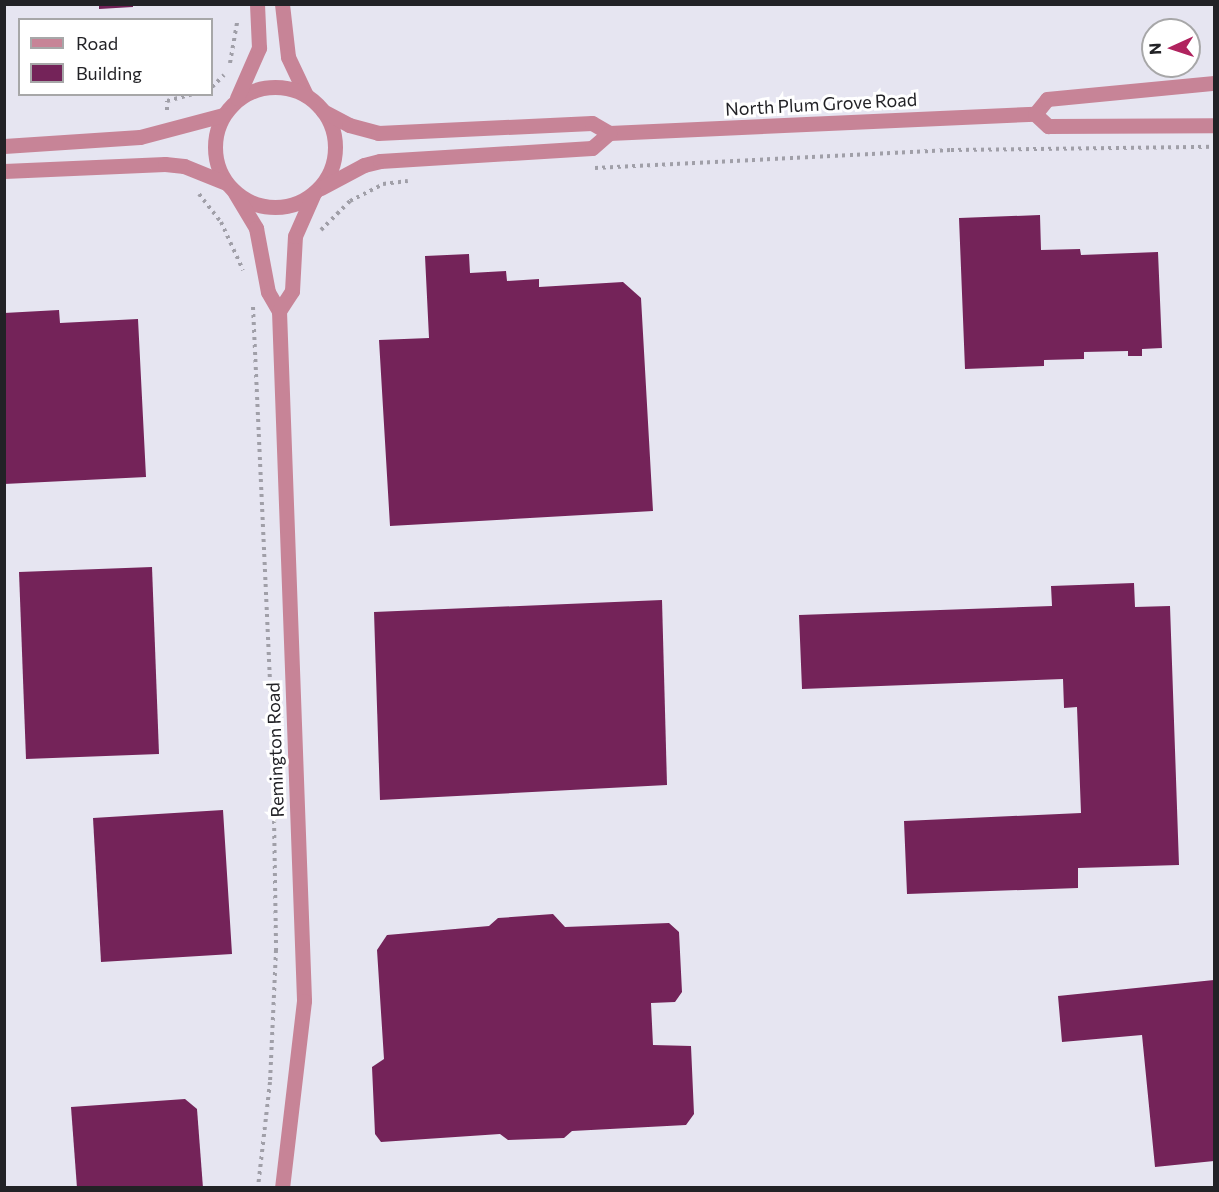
<!DOCTYPE html>
<html>
<head>
<meta charset="utf-8">
<style>
  body { margin:0 }
  #map { position:relative; width:1219px; height:1192px; overflow:hidden; background:#e6e5f1; font-family:Commissioner,sans-serif }
  div>[style] { position:absolute }
  [style*='--x'] { left:calc(var(--x)*1px); top:calc(var(--y)*1px); width:calc(var(--w)*1px); rotate:calc(var(--a)*1deg) }
  .building>* { inset:0; background:#742359 }
  .path>* { height:4px; margin-top:-2px; transform-origin:0; background:repeating-linear-gradient(90deg,#a09fa8 0 3px,transparent 0 7.5px) }
  .minor>* { height:15px; margin:-7.5px; padding:0 7.5px; transform-origin:7.5px; border-radius:7.5px; background:#c78497 }
  .minor>.ring { margin:-7.5px; padding:0; box-sizing:content-box; background:none; border:15px solid #c78497; border-radius:50% }
  span { translate:-50% -50%; white-space:nowrap; text-align:center; line-height:1.15; -webkit-text-stroke:6px #fff; paint-order:stroke }
  .street-label { font-size:18px; color:#222226 }
  .frame { position:absolute; inset:0; border:6px solid #222226; pointer-events:none }
  .legend { position:absolute; left:18px; top:18px; width:195px; height:78px; box-sizing:border-box; background:#fff; border:2px solid #a7a7a8; margin:0; padding:8px 10px; list-style:none; font-size:18px; color:#222226 }
  .legend li { display:flex; align-items:center; gap:12px; height:30px }
  .legend b { width:30px; border:2px solid #a7a7a8 }
  .north { position:absolute; left:1141px; top:18px; width:60px; height:60px; box-sizing:border-box; background:#fff; border:2px solid #a7a7a8; border-radius:50%; rotate:267deg; font-size:16px; font-weight:700; line-height:24px; text-align:center; color:#222226 }
  .north::after { content:''; display:block; margin:auto; width:21px; height:27px; background:#b0235e; clip-path:polygon(50% 0,100% 100%,50% 72%,0 100%) }
</style>
</head>
<body>
<div id="map">
  <div class="building">
    <div style="clip-path:polygon(99px 4px,133px 4px,133px 7px,99px 9px)"></div>
    <div style="clip-path:polygon(1040px 215px,1041px 250px,1080px 249px,1081px 255px,1158px 252px,1162px 348px,1142px 349px,1142px 356px,1128px 356px,1128px 351px,1084px 352px,1084px 359px,1044px 360px,1044px 366px,965px 369px,959px 218px)"></div>
    <div style="clip-path:polygon(469px 254px,470px 273px,506px 271px,507px 281px,539px 279px,539px 287px,623px 282px,641px 298px,653px 511px,390px 526px,379px 340px,429px 338px,425px 256px)"></div>
    <div style="clip-path:polygon(59px 310px,60px 323px,138px 319px,146px 477px,4px 484px,4px 313px)"></div>
    <div style="clip-path:polygon(152px 567px,159px 754px,26px 759px,19px 572px)"></div>
    <div style="clip-path:polygon(1134px 583px,1135px 607px,1170px 606px,1179px 865px,1078px 868px,1078px 888px,907px 894px,904px 821px,1081px 813px,1077px 707px,1064px 708px,1063px 679px,802px 689px,799px 615px,1052px 606px,1051px 586px)"></div>
    <div style="clip-path:polygon(662px 600px,667px 785px,380px 800px,374px 612px)"></div>
    <div style="clip-path:polygon(223px 810px,232px 954px,101px 962px,93px 818px)"></div>
    <div style="clip-path:polygon(553px 914px,565px 927px,669px 923px,679px 932px,682px 992px,675px 1002px,651px 1003px,653px 1045px,691px 1046px,694px 1114px,686px 1125px,572px 1131px,564px 1138px,508px 1140px,500px 1134px,381px 1142px,375px 1134px,372px 1067px,384px 1059px,377px 950px,387px 935px,489px 926px,498px 918px)"></div>
    <div style="clip-path:polygon(1214px 980px,1214px 1161px,1155px 1167px,1142px 1035px,1062px 1042px,1058px 996px)"></div>
    <div style="clip-path:polygon(185px 1099px,197px 1109px,203px 1188px,77px 1188px,71px 1107px)"></div>
  </div>
  <div class="path">
    <div style="--x:230;--y:63;--w:41;--a:-80.1"></div>
    <div style="--x:212;--y:87;--w:17;--a:-45"></div>
    <div style="--x:167;--y:110;--w:9;--a:-90"></div>
    <div style="--x:167;--y:101;--w:27;--a:-15"></div>
    <div style="--x:595;--y:168;--w:356;--a:-2.9"></div>
    <div style="--x:951;--y:150;--w:263;--a:-0.7"></div>
    <div style="--x:199;--y:194;--w:36;--a:52"></div>
    <div style="--x:221;--y:222;--w:53;--a:65.4"></div>
    <div style="--x:321;--y:230;--w:41;--a:-45"></div>
    <div style="--x:350;--y:201;--w:37;--a:-27"></div>
    <div style="--x:383;--y:184;--w:25;--a:-7"></div>
    <div style="--x:253;--y:307;--w:446;--a:87.4"></div>
    <div style="--x:273;--y:753;--w:197;--a:89.1"></div>
    <div style="--x:276;--y:950;--w:132;--a:92.6"></div>
    <div style="--x:270;--y:1082;--w:107;--a:96.5"></div>
  </div>
  <div class="minor">
    <div style="--x:282;--y:4;--w:53;--a:83.5"></div>
    <div style="--x:288;--y:57;--w:42;--a:64.7"></div>
    <div class="ring" style="left:215px;top:87px;width:105px;height:105px"></div>
    <div style="--x:237;--y:98;--w:55;--a:-66.3"></div>
    <div style="--x:259;--y:48;--w:44;--a:-92.6"></div>
    <div style="--x:323;--y:111;--w:30;--a:28"></div>
    <div style="--x:349;--y:125;--w:30;--a:15"></div>
    <div style="--x:378;--y:133;--w:214;--a:-2.7"></div>
    <div style="--x:592;--y:123;--w:20;--a:30"></div>
    <div style="--x:609;--y:133;--w:426;--a:-2.6"></div>
    <div style="--x:1035;--y:114;--w:19;--a:-51"></div>
    <div style="--x:1047;--y:99;--w:168;--a:-5.5"></div>
    <div style="--x:1035;--y:114;--w:18;--a:43"></div>
    <div style="--x:1048;--y:126;--w:166;--a:-0.3"></div>
    <div style="--x:4;--y:146;--w:136;--a:-3.8"></div>
    <div style="--x:140;--y:137;--w:86;--a:-14.8"></div>
    <div style="--x:4;--y:171;--w:161;--a:-2.5"></div>
    <div style="--x:165;--y:164;--w:19;--a:6"></div>
    <div style="--x:184;--y:166;--w:45;--a:22"></div>
    <div style="--x:321;--y:188;--w:49;--a:-28.1"></div>
    <div style="--x:364;--y:165;--w:16;--a:-14"></div>
    <div style="--x:380;--y:161;--w:212;--a:-3.5"></div>
    <div style="--x:592;--y:148;--w:23;--a:-41"></div>
    <div style="--x:235;--y:193;--w:41;--a:59"></div>
    <div style="--x:256;--y:228;--w:65;--a:79.4"></div>
    <div style="--x:268;--y:292;--w:22;--a:60"></div>
    <div style="--x:279;--y:311;--w:690;--a:87.92"></div>
    <div style="--x:304;--y:1001;--w:188;--a:96.7"></div>
    <div style="--x:279;--y:311;--w:24;--a:-57"></div>
    <div style="--x:292;--y:291;--w:55;--a:-86.9"></div>
    <div style="--x:295;--y:236;--w:47;--a:-66.2"></div>
  </div>
  <div class="street-label">
    <span style="left:821px;top:104px;rotate:-3deg">North Plum Grove Road</span>
    <span style="left:275px;top:750px;rotate:-92deg">Remington Road</span>
  </div>
  <div class="frame"></div>
  <ul class="legend">
  <li><b style="height:8px;background:#c78497"></b>Road</li>
  <li><b style="height:16px;background:#742359"></b>Building</li>
  </ul>
  <div class="north">N</div>
</div>
</body>
</html>
